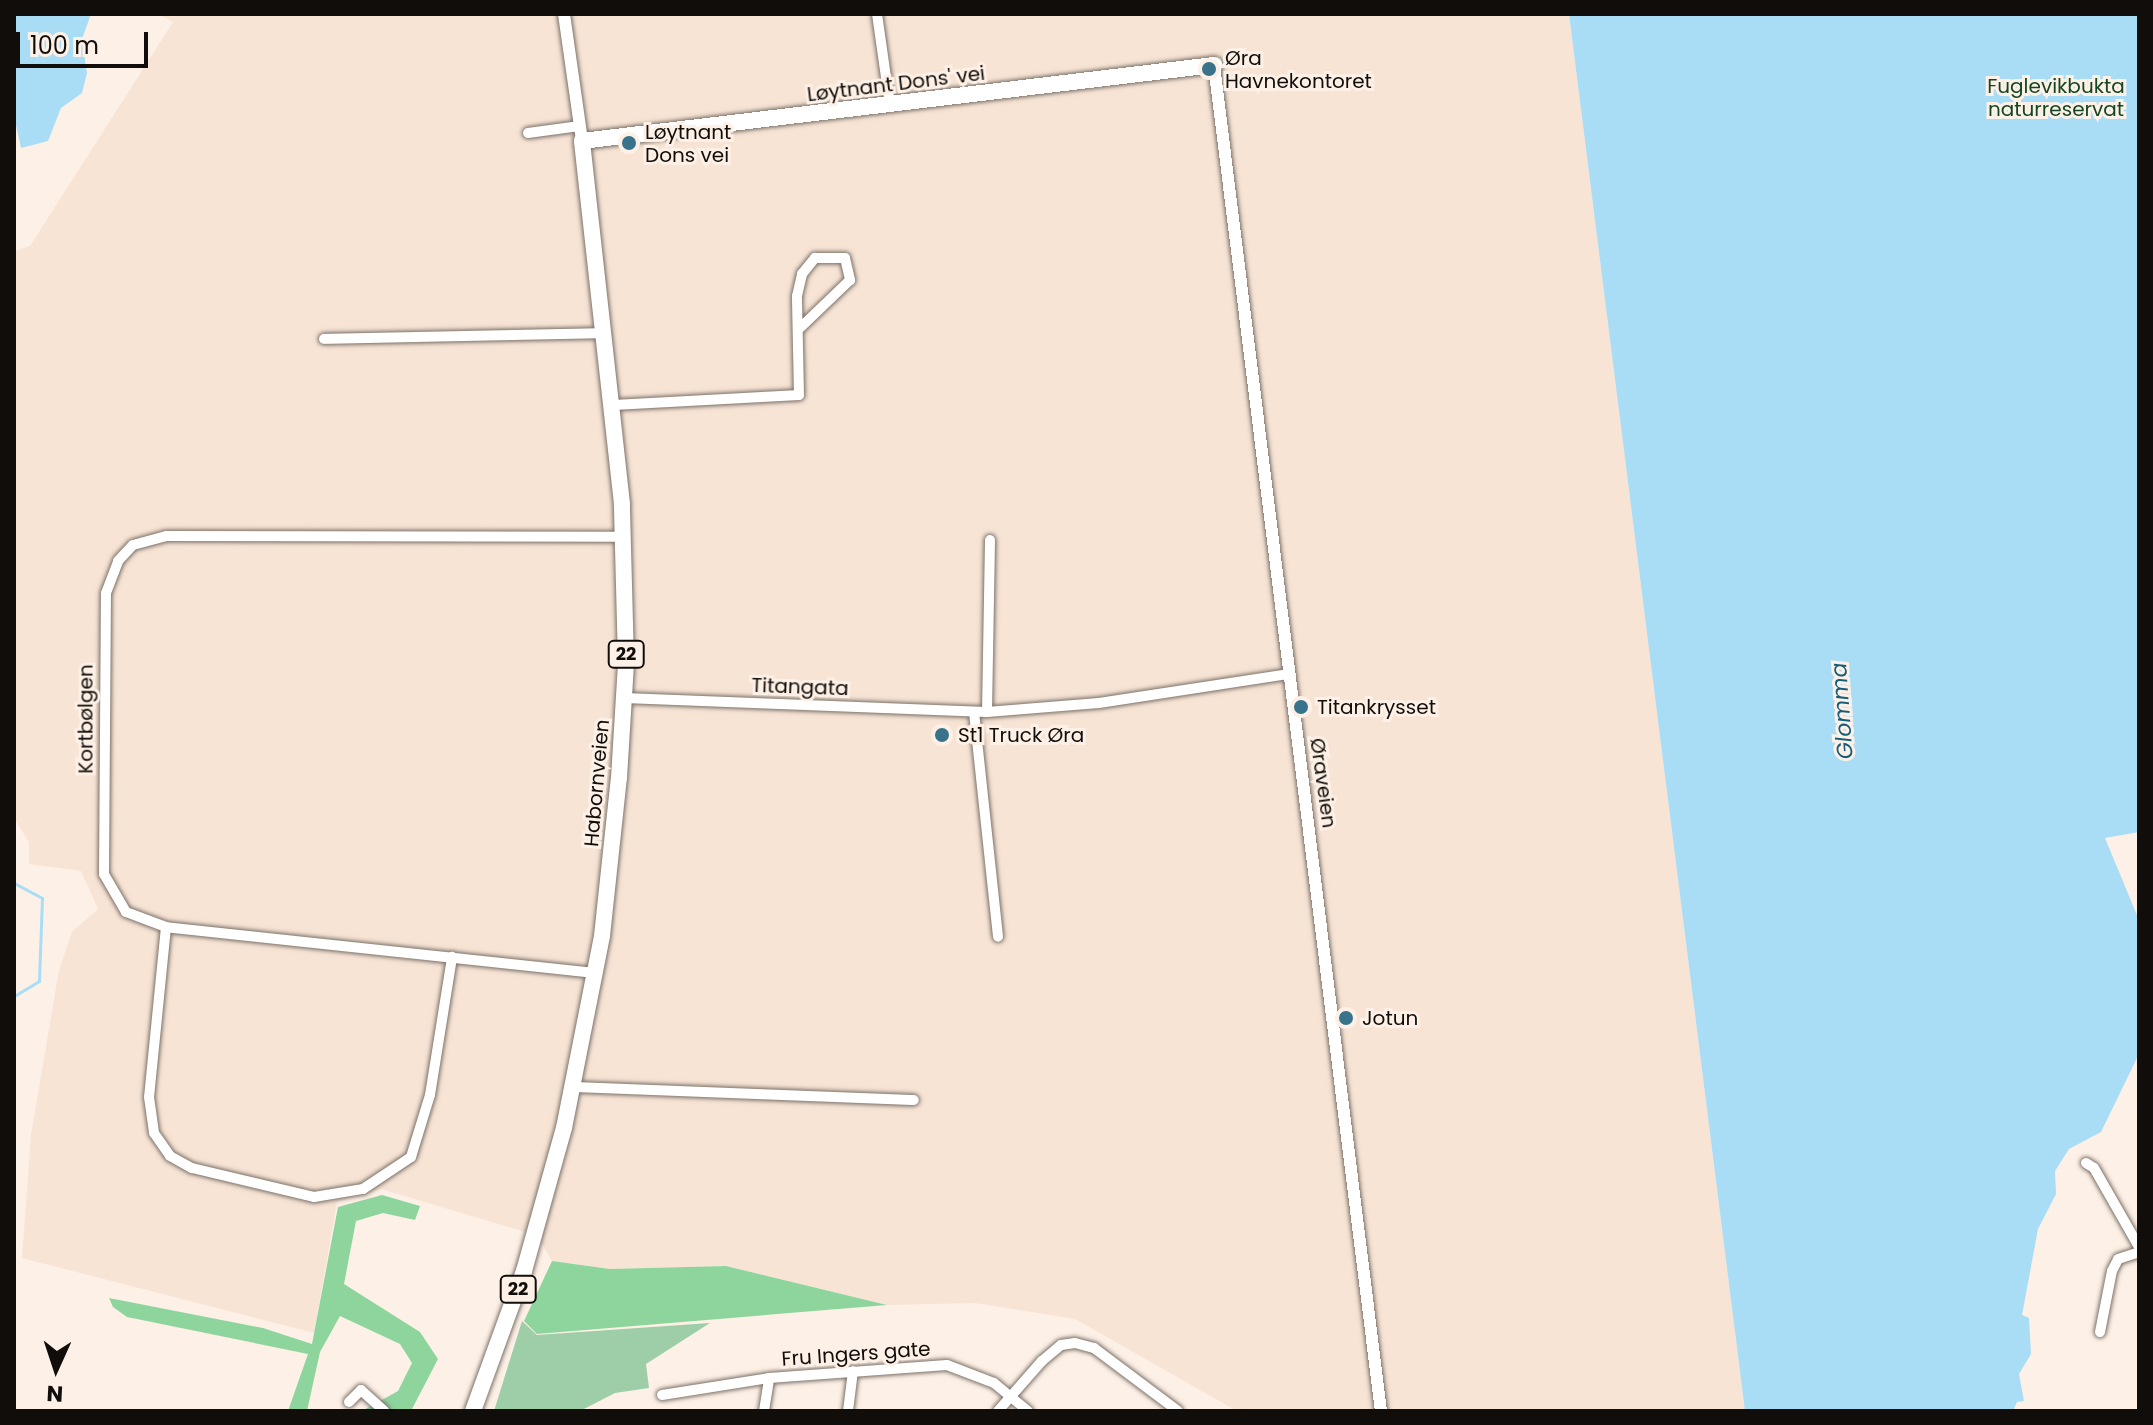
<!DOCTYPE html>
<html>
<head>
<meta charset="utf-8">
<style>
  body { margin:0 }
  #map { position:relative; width:2153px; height:1425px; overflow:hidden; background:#fdf0e6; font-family:Poppins,sans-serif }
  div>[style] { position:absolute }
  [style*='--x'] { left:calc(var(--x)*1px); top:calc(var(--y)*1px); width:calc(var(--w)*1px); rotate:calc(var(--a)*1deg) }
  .built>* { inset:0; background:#f7e4d5 }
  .green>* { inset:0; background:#9ecea7 }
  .forest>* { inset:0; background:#8ed59d }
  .water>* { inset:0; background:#a9ddf6 }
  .stream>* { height:3px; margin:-1.5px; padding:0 1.5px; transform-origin:1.5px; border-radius:1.5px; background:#a9ddf6 }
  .roads { filter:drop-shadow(0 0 2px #7c7168) drop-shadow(0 0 2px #7c7168) }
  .minor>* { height:10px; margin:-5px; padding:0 5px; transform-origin:5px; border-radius:5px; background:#fff }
  .tertiary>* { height:12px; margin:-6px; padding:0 6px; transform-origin:6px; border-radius:6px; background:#fff }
  .trunk>* { height:16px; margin:-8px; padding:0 8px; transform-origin:8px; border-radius:8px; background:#fff }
  .dots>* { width:22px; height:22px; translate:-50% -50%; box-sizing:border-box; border:4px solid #fdf0e6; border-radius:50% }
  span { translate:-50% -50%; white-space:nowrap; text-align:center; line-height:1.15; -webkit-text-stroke:6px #fdf0e6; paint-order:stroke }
  .shield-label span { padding:2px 6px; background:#fdf0e6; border:2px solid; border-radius:6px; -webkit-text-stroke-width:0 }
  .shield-label { font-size:18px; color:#110d0a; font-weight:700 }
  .poi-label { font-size:20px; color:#110d0a }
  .left { translate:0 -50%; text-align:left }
  .street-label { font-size:20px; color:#110d0a }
  .park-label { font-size:20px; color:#134723 }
  .water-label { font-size:22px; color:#145e7a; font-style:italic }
  .frame { position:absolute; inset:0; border:16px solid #110d0a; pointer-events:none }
  .north { position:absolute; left:16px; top:1329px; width:80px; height:80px; -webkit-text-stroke:6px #fdf0e6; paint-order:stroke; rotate:183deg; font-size:22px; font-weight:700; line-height:32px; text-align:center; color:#110d0a }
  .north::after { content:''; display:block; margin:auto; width:28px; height:36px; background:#110d0a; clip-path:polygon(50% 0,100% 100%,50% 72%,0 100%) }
  .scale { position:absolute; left:16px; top:32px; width:132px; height:36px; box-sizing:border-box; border:4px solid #110d0a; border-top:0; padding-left:10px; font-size:24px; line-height:28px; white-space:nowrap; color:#110d0a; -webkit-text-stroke:6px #fdf0e6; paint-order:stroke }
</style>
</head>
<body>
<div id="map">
  <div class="built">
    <div style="clip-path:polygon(158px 14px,1569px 14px,1745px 1411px,1237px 1411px,1075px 1319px,975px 1303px,887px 1305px,726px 1266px,610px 1269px,552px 1261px,540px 1240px,522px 1231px,381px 1189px,337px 1202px,314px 1333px,22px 1258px,31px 1135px,59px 970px,72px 932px,98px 909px,81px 871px,29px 864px,29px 842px,14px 818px,14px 251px,30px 246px,173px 22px)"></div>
  </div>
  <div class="green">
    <div style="clip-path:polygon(522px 1321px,537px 1335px,710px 1323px,646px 1364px,649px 1388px,615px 1393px,580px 1411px,494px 1411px)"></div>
  </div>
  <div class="forest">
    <div style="clip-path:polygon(382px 1195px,420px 1206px,415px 1220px,383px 1213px,356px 1221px,344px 1284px,420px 1332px,438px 1359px,411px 1411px,362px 1411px,398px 1391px,412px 1363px,400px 1344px,340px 1316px,320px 1352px,307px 1411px,288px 1411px,308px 1354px,127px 1317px,113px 1307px,109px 1298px,263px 1328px,312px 1344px,338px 1207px)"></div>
    <div style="clip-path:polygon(552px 1261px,610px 1269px,726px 1266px,887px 1305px,537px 1334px,524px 1321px)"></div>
  </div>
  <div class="water">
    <div style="clip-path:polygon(14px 14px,91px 14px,82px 39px,87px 73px,82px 93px,61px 108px,48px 141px,21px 148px,14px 116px)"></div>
    <div style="clip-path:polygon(1569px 14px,2139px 14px,2139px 832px,2105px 838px,2139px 920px,2139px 1054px,2101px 1132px,2069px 1149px,2055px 1171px,2056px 1194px,2038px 1229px,2022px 1315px,2029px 1318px,2031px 1354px,2019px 1374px,2024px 1401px,2017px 1402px,2013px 1411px,1745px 1411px)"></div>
  </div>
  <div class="stream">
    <div style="--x:14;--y:883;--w:32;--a:28"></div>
    <div style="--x:42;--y:898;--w:83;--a:92.1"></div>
    <div style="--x:39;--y:981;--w:29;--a:149"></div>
  </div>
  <div class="roads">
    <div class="minor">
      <div style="--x:877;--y:14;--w:92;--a:81.9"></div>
      <div style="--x:528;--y:133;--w:52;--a:-7.7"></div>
      <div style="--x:324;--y:339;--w:281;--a:-1.2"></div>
      <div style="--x:614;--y:405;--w:185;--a:-3.1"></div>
      <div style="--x:799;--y:395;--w:99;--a:-91.2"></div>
      <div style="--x:797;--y:296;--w:23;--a:-77"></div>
      <div style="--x:802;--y:274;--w:21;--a:-51"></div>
      <div style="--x:815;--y:258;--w:30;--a:0"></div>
      <div style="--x:845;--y:258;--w:23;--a:77"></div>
      <div style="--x:850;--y:280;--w:69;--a:136.2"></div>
      <div style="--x:624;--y:698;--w:363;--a:2.2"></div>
      <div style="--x:987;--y:712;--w:112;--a:-4.6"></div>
      <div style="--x:1099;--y:703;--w:191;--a:-8.7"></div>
      <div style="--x:974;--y:712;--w:226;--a:83.9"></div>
      <div style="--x:987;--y:712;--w:172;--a:-89"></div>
      <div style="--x:166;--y:927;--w:171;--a:95.7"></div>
      <div style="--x:149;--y:1097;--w:36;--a:82"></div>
      <div style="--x:154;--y:1133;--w:28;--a:55"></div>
      <div style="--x:170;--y:1156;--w:25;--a:29"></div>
      <div style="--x:192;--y:1168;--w:125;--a:13.4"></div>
      <div style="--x:314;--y:1197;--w:50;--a:-9.3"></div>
      <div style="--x:363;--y:1189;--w:58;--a:-33.7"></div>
      <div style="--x:411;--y:1157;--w:65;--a:-73"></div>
      <div style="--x:430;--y:1095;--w:140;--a:-80.9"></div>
      <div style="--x:595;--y:973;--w:431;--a:-173.9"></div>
      <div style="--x:166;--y:927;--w:43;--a:-159.4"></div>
      <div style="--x:126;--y:912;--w:44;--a:-120.1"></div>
      <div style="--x:104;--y:874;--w:281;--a:-89.6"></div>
      <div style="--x:106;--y:593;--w:34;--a:-69"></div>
      <div style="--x:118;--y:561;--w:22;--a:-47"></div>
      <div style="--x:133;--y:545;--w:35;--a:-15"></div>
      <div style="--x:167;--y:536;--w:457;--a:0.1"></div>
      <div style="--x:573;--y:1087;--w:341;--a:2.2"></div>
      <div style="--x:2086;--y:1163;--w:9;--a:32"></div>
      <div style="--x:2094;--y:1168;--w:91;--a:60.3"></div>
      <div style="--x:2100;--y:1332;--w:62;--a:-78.9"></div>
      <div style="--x:2112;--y:1271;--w:13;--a:-63"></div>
      <div style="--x:2118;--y:1259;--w:22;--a:-18"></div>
      <div style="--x:662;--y:1395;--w:108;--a:-9"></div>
      <div style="--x:769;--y:1378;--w:178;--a:-4.2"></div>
      <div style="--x:947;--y:1365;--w:50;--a:21"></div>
      <div style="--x:994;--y:1383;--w:44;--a:39.5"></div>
      <div style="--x:349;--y:1402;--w:17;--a:-45"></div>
      <div style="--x:361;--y:1390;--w:31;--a:42"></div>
      <div style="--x:764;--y:1411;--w:33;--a:-81"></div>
      <div style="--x:848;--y:1411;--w:40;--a:-82.9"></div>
      <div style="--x:998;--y:1411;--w:67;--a:-48.7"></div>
      <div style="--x:1042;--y:1361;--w:25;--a:-40"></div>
      <div style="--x:1061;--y:1345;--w:14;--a:-8"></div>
      <div style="--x:1075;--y:1343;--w:20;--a:15"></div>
      <div style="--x:1094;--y:1348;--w:105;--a:36.9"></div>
    </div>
    <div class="tertiary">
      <div style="--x:564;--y:14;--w:128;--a:81.9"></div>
      <div style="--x:1214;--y:65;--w:1356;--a:82.93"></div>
    </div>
    <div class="trunk">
      <div style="--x:473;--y:1411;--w:149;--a:-70"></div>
      <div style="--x:524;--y:1271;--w:148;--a:-74.4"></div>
      <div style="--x:564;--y:1128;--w:196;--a:-78.8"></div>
      <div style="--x:602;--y:936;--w:159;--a:-83.9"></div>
      <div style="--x:619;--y:778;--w:116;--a:-86.5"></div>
      <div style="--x:626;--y:662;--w:158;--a:-91.5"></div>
      <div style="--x:622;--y:504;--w:365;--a:-96.3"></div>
      <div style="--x:582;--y:141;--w:637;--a:-6.86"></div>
    </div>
  </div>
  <div class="dots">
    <div style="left:1209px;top:69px;background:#38728b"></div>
    <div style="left:629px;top:143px;background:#38728b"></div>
    <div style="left:1301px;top:707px;background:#38728b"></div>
    <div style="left:942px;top:735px;background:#38728b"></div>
    <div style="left:1346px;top:1018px;background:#38728b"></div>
  </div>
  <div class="shield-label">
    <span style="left:626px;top:654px">22</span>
    <span style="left:518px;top:1289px">22</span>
  </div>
  <div class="poi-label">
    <span class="left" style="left:1225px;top:70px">Øra<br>Havnekontoret</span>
    <span class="left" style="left:645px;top:144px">Løytnant<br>Dons vei</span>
    <span class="left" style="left:1317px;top:707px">Titankrysset</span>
    <span class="left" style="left:958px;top:735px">St1 Truck Øra</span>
    <span class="left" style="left:1362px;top:1018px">Jotun</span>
  </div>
  <div class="street-label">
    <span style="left:896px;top:84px;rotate:-7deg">Løytnant Dons' vei</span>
    <span style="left:800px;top:687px;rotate:2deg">Titangata</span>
    <span style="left:86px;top:719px;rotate:-90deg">Kortbølgen</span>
    <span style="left:597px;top:783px;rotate:-85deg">Habornveien</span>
    <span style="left:1323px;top:783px;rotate:82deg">Øraveien</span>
    <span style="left:856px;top:1354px;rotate:-4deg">Fru Ingers gate</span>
  </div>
  <div class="park-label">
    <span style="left:2056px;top:98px">Fuglevikbukta<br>naturreservat</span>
  </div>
  <div class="water-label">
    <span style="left:1842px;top:711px;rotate:-94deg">Glomma</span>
  </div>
  <div class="frame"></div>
  <div class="north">N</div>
  <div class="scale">100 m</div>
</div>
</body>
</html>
